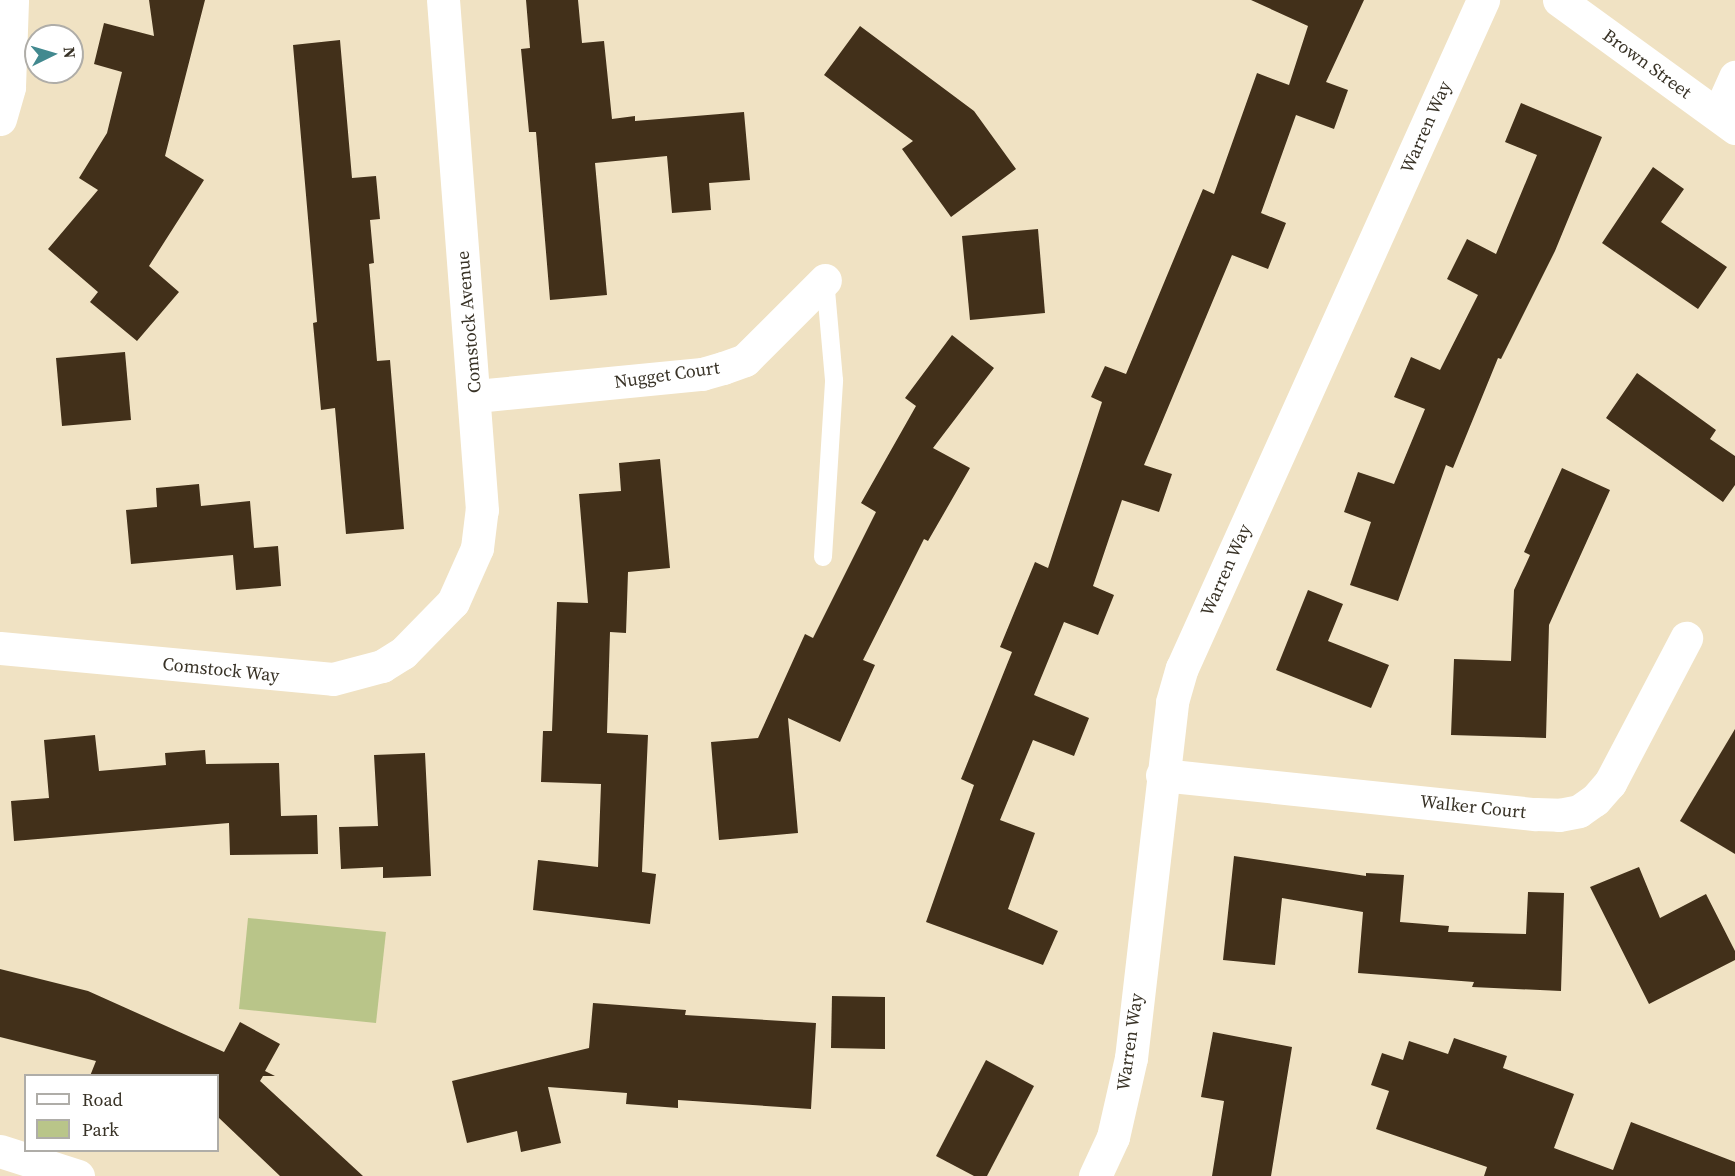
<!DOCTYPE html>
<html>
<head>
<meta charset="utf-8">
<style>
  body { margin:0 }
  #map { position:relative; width:1735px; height:1176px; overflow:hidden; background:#f0e2c3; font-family:"Source Serif 4",serif }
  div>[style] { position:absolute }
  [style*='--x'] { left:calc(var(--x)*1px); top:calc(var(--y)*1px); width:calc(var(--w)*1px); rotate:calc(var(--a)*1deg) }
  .green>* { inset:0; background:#b9c589 }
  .building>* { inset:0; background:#42301a }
  .lane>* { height:18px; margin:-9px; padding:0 9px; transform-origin:9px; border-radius:9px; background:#fff }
  .street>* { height:33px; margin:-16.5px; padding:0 16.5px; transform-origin:16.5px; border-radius:16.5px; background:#fff }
  .secondary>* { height:33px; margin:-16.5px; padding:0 16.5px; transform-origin:16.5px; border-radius:16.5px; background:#fff }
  span { translate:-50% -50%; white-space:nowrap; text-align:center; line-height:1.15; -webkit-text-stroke:6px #fff; paint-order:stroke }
  .street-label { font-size:18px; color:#383226 }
  .legend { position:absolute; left:24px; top:1074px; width:195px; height:78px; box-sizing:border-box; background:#fff; border:2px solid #afada8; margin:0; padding:8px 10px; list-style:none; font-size:18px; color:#383226 }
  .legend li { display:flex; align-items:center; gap:12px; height:30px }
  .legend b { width:30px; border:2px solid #afada8 }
  .north { position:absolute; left:24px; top:24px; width:60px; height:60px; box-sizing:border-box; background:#fff; border:2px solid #afada8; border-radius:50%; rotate:85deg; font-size:16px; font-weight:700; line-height:24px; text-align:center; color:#383226 }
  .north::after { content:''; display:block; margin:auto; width:21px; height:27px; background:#42898f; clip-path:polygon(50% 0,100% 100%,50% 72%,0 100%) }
</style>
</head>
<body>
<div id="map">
  <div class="green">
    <div style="clip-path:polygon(248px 918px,386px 932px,376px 1023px,239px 1009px)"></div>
  </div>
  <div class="building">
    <div style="clip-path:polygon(149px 0,205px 0,165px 156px,204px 180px,149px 266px,179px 292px,137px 341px,90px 302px,98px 292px,48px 249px,98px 190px,79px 178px,107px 133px,122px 72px,94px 64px,104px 23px,154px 36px)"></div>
    <div style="clip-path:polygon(526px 0,578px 0,582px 43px,604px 41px,612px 119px,635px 116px,635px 121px,744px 112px,750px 180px,709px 183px,711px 210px,672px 213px,667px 156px,595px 163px,607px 295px,550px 300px,536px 132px,529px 132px,521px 49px,530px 48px)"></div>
    <div style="clip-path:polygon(1251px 0,1364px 0,1326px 82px,1348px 90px,1334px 129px,1296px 115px,1261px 213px,1286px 223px,1268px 269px,1232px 255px,1144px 465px,1172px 474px,1159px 512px,1122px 500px,1093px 586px,1114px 595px,1098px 635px,1064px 622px,1034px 695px,1089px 718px,1074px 756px,1033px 740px,1000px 820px,1035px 833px,1008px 909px,1058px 931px,1043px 965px,926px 922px,974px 785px,961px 779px,1012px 652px,1000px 647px,1035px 562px,1048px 568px,1102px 402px,1091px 397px,1105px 366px,1126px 374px,1203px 189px,1214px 194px,1257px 73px,1289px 85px,1308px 26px)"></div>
    <div style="clip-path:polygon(860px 26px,974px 111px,1016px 169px,951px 217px,902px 149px,913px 141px,824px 75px)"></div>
    <div style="clip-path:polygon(340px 40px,352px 178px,376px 176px,380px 219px,370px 220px,374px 263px,369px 264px,377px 361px,390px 360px,404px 529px,346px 534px,335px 408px,321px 410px,313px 323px,317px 322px,293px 45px)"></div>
    <div style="clip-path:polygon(1521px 103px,1602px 137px,1555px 251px,1501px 359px,1498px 358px,1453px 468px,1446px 465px,1398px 601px,1350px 585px,1371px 522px,1344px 512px,1358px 472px,1394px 484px,1425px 409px,1394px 397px,1411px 357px,1440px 370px,1478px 295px,1447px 279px,1467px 239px,1496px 254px,1537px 155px,1505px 142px)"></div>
    <div style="clip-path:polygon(1653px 167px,1684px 189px,1661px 222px,1727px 267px,1698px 309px,1602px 243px)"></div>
    <div style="clip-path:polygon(1038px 229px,1045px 313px,970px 320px,962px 236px)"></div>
    <div style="clip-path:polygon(952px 335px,994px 368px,933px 448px,970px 468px,928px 541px,924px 539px,863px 660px,875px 665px,840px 742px,788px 718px,798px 833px,719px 840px,711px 742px,758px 738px,805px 634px,813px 638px,876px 512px,861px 503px,916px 406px,905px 398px)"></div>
    <div style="clip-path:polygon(125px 352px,131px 420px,62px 426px,56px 358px)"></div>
    <div style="clip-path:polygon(1637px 373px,1716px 430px,1710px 439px,1735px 456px,1735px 485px,1723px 502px,1606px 418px)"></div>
    <div style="clip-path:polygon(660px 459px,670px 568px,628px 572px,626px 633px,610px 632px,607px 733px,648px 735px,642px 872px,656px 874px,650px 924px,533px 910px,538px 860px,598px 867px,601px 784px,541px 782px,543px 731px,552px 731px,557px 602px,588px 603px,579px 494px,621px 491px,619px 463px)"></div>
    <div style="clip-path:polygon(1562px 468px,1610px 490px,1549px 625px,1546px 738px,1451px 735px,1454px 659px,1511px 661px,1514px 590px,1530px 555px,1524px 552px)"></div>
    <div style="clip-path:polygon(199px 484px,201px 506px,250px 501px,254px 548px,278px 546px,281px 586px,236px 590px,233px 555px,131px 564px,126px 510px,157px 507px,156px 488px)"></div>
    <div style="clip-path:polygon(1308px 590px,1343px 604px,1328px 641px,1389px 665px,1371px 708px,1276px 670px)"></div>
    <div style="clip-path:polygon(1735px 729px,1735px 854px,1680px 821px)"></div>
    <div style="clip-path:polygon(95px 735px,99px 771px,166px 765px,165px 753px,205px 750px,206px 764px,279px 763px,281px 816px,317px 815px,318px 854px,230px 855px,229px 823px,14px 841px,11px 801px,49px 798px,44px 740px)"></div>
    <div style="clip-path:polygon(425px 753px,431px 876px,383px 878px,383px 867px,341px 869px,339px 827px,378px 826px,374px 755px)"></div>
    <div style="clip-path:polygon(1234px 856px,1366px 876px,1366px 873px,1404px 875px,1400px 922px,1449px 926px,1448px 932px,1526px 934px,1528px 892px,1564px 893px,1561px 991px,1472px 987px,1474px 982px,1358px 973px,1363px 912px,1282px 898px,1275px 965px,1223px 960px)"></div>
    <div style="clip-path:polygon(1639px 867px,1660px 918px,1706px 894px,1735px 951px,1735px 960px,1649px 1004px,1590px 887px)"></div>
    <div style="clip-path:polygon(0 969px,88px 991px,224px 1052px,240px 1022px,280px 1044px,265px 1071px,275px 1076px,263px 1076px,260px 1081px,363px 1176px,280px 1176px,218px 1117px,218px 1076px,90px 1076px,96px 1061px,0 1037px)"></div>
    <div style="clip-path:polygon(832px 996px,885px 997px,885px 1049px,831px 1048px)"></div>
    <div style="clip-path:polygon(593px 1003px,686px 1010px,685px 1015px,816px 1023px,811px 1109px,678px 1100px,678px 1108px,626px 1104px,627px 1093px,548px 1087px,561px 1143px,521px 1152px,517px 1131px,467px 1143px,452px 1081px,589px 1048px)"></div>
    <div style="clip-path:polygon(1213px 1032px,1292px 1047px,1271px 1176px,1212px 1176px,1224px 1101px,1201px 1097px)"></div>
    <div style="clip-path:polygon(1454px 1038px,1507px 1056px,1503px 1068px,1574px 1094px,1554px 1148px,1613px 1170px,1631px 1122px,1735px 1162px,1735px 1176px,1484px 1176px,1487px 1167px,1376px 1129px,1389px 1091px,1371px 1085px,1382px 1053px,1403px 1060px,1409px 1041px,1448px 1054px)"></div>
    <div style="clip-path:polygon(986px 1060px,1034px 1086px,987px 1176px,974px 1176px,936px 1156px)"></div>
  </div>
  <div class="lane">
    <div style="--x:823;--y:557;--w:177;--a:-86.4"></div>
    <div style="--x:834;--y:380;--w:100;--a:-95.1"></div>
  </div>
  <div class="street">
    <div style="--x:1718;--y:115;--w:42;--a:-65.9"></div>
    <div style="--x:0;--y:119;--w:33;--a:-74"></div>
    <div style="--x:9;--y:87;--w:87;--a:-88"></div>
    <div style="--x:476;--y:396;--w:227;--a:-5.6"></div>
    <div style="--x:702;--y:374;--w:22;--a:-16"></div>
    <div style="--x:723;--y:368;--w:23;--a:-20"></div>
    <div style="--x:745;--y:360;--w:113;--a:-45"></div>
    <div style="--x:0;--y:648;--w:334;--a:5.3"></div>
    <div style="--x:333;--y:679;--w:51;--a:-14.9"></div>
    <div style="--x:382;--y:666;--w:25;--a:-32"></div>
    <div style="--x:403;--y:653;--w:71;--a:-45.6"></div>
    <div style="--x:453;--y:602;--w:59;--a:-66"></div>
    <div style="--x:477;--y:548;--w:38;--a:-83"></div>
    <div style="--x:482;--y:510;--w:511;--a:-94.37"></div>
    <div style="--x:1162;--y:775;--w:376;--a:6"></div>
    <div style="--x:1536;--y:814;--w:23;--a:2"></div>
    <div style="--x:1559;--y:815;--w:20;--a:-11"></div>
    <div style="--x:1579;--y:811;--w:19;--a:-35"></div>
    <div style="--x:1595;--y:800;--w:23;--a:-49"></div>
    <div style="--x:1610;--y:783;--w:164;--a:-62.3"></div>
    <div style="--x:0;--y:1151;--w:82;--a:17.8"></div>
    <div style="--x:1095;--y:1176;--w:43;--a:-65.2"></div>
    <div style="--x:1113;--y:1137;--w:81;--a:-77.2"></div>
    <div style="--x:1131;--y:1058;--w:358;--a:-83.4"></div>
    <div style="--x:1172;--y:702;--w:35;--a:-74"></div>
    <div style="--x:1182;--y:668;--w:733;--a:-65.74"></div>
  </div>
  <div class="secondary">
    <div style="--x:1559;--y:0;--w:218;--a:36"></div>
  </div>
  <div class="street-label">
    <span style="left:1647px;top:64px;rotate:36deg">Brown Street</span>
    <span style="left:1426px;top:127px;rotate:-66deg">Warren Way</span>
    <span style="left:469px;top:322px;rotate:-95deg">Comstock Avenue</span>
    <span style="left:667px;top:375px;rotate:-8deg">Nugget Court</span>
    <span style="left:1226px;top:570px;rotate:-66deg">Warren Way</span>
    <span style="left:221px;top:670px;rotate:6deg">Comstock Way</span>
    <span style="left:1473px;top:807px;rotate:6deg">Walker Court</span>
    <span style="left:1130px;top:1042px;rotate:-82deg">Warren Way</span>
  </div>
  <ul class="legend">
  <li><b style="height:8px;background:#fff"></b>Road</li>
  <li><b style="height:16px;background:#b9c589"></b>Park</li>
  </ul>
  <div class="north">N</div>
</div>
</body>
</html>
